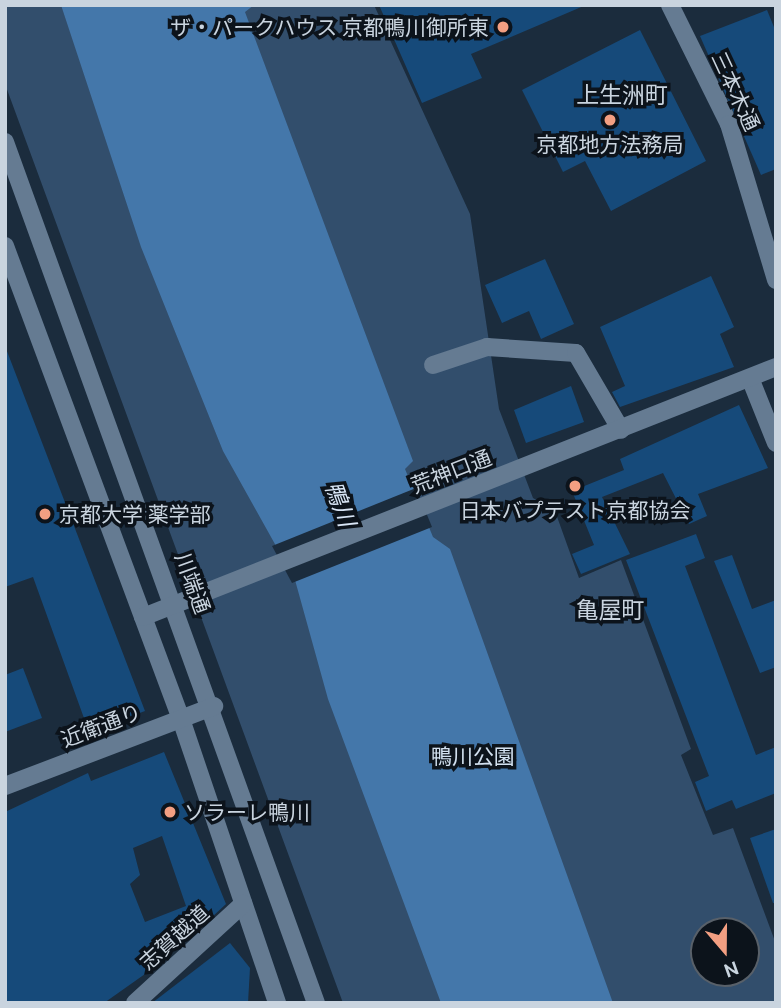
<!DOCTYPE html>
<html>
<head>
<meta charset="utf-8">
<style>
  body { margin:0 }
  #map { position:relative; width:781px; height:1008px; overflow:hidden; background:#1b2c3d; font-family:Ubuntu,"Noto Sans JP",sans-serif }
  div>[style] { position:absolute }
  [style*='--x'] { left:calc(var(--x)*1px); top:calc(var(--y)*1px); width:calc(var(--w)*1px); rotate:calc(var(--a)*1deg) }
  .green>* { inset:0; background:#324e6c }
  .water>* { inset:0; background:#47a }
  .pier>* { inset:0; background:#1b2c3d }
  .building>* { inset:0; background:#164a7a }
  .minor>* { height:18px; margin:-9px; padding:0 9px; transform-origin:9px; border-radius:9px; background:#657b92 }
  .dots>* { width:19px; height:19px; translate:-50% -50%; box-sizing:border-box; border:4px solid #0c131b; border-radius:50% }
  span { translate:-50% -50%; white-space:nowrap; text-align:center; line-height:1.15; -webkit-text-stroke:7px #0c131b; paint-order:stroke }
  .poi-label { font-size:21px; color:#c9d4df }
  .right { translate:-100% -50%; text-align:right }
  .left { translate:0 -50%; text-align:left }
  .street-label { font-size:21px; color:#c9d4df }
  .park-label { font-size:21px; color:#d2e0ef }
  .neighbourhood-label { font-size:23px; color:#c9d4df }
  .water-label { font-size:23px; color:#d8e5f5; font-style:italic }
  .frame { position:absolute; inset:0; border:7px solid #c9d4df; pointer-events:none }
  .north { position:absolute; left:690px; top:917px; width:70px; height:70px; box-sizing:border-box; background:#0c131b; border:2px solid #586069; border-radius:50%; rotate:160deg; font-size:19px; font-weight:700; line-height:28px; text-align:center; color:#c9d4df }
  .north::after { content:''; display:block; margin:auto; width:24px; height:32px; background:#f39f82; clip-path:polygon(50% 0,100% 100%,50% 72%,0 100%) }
</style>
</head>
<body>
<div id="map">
  <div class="green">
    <div style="clip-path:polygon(evenodd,5px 5px,374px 5px,470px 214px,499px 409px,533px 498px,555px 511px,579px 578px,621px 560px,691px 749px,681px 755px,713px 835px,733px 828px,776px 944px,776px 1003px,343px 1003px,5px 84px,5px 5px,704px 931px,746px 931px,746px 973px,704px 973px,704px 931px)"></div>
  </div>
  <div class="water">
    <div style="clip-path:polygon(61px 5px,254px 5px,245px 12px,413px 461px,405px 469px,433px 537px,450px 549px,613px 1003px,441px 1003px,328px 699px,295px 580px,223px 451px,141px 247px)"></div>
  </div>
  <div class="pier">
    <div style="clip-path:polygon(416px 488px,432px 527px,292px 583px,272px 546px)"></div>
  </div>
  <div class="building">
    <div style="clip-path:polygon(379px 5px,586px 5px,471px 54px,482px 78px,422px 103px)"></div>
    <div style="clip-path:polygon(767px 10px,776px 32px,776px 169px,761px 175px,700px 36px)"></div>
    <div style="clip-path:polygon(640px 30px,706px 161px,611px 211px,585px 161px,563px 172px,522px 90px)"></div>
    <div style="clip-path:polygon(545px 259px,574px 324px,541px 339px,529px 311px,502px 323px,485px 285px)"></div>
    <div style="clip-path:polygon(711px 276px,734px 327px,720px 334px,734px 367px,620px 407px,612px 392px,625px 386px,600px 327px)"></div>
    <div style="clip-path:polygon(5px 346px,145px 711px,89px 732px,33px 577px,5px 587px)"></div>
    <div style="clip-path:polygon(571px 386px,584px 422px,526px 443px,514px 410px)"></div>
    <div style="clip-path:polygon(739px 405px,768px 468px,698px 494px,707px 516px,689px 524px,663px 473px,602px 497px,630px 554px,581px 574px,572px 554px,594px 545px,572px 491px,624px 470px,620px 459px)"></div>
    <div style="clip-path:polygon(696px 534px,705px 558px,685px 566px,756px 755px,776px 747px,776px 793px,736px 809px,732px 800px,706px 811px,695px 782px,709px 776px,626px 560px)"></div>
    <div style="clip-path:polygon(732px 555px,752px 609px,776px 600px,776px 667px,760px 673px,714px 561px)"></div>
    <div style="clip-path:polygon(23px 668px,42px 718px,5px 732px,5px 675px)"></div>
    <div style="clip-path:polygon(evenodd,164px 752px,226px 904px,197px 931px,155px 948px,162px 962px,104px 1003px,5px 1003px,5px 812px,88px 773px,91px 781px,164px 752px,162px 836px,186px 906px,145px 922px,130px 884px,140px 875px,133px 848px,162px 836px)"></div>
    <div style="clip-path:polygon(776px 829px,776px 903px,773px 903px,750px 838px)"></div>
    <div style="clip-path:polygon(230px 943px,250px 968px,248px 1003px,152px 1003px)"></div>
  </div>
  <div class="minor">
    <div style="--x:670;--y:5;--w:133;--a:63.6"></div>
    <div style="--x:729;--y:124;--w:163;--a:73.2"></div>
    <div style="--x:5;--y:142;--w:915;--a:70.14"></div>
    <div style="--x:5;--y:246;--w:505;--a:69.59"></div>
    <div style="--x:181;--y:719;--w:300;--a:71.3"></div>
    <div style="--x:433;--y:365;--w:57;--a:-18.4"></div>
    <div style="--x:487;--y:347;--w:89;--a:3.9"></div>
    <div style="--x:576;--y:353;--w:89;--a:59.7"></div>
    <div style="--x:750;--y:378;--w:70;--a:68.2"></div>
    <div style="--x:143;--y:617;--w:681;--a:-21.55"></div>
    <div style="--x:5;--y:786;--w:224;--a:-20.9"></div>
    <div style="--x:135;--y:1003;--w:147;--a:-42.5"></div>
  </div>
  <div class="dots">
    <div style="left:503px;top:27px;background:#f39f82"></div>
    <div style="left:610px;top:120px;background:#f39f82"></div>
    <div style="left:575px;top:486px;background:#f39f82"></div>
    <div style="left:45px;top:514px;background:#f39f82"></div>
    <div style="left:170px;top:812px;background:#f39f82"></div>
  </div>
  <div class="poi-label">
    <span class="right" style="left:489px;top:27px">ザ・パークハウス 京都鴨川御所東</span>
    <span style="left:610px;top:144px">京都地方法務局</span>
    <span style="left:575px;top:510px">日本バプテスト京都協会</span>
    <span class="left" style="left:59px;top:514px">京都大学 薬学部</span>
    <span class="left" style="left:184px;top:812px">ソラーレ鴨川</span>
  </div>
  <div class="street-label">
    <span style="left:736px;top:91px;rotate:65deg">三本木通</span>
    <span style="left:451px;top:471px;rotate:-21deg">荒神口通</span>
    <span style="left:193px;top:583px;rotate:70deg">川端通</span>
    <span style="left:101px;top:725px;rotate:-21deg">近衛通り</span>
    <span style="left:174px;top:937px;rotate:-42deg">志賀越道</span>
  </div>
  <div class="park-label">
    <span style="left:473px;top:756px">鴨川公園</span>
  </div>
  <div class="neighbourhood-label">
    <span style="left:622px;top:95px">上生洲町</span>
    <span style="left:610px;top:610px">亀屋町</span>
  </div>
  <div class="water-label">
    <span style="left:340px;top:504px;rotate:70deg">鴨川</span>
  </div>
  <div class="frame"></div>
  <div class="north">N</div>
</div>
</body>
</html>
